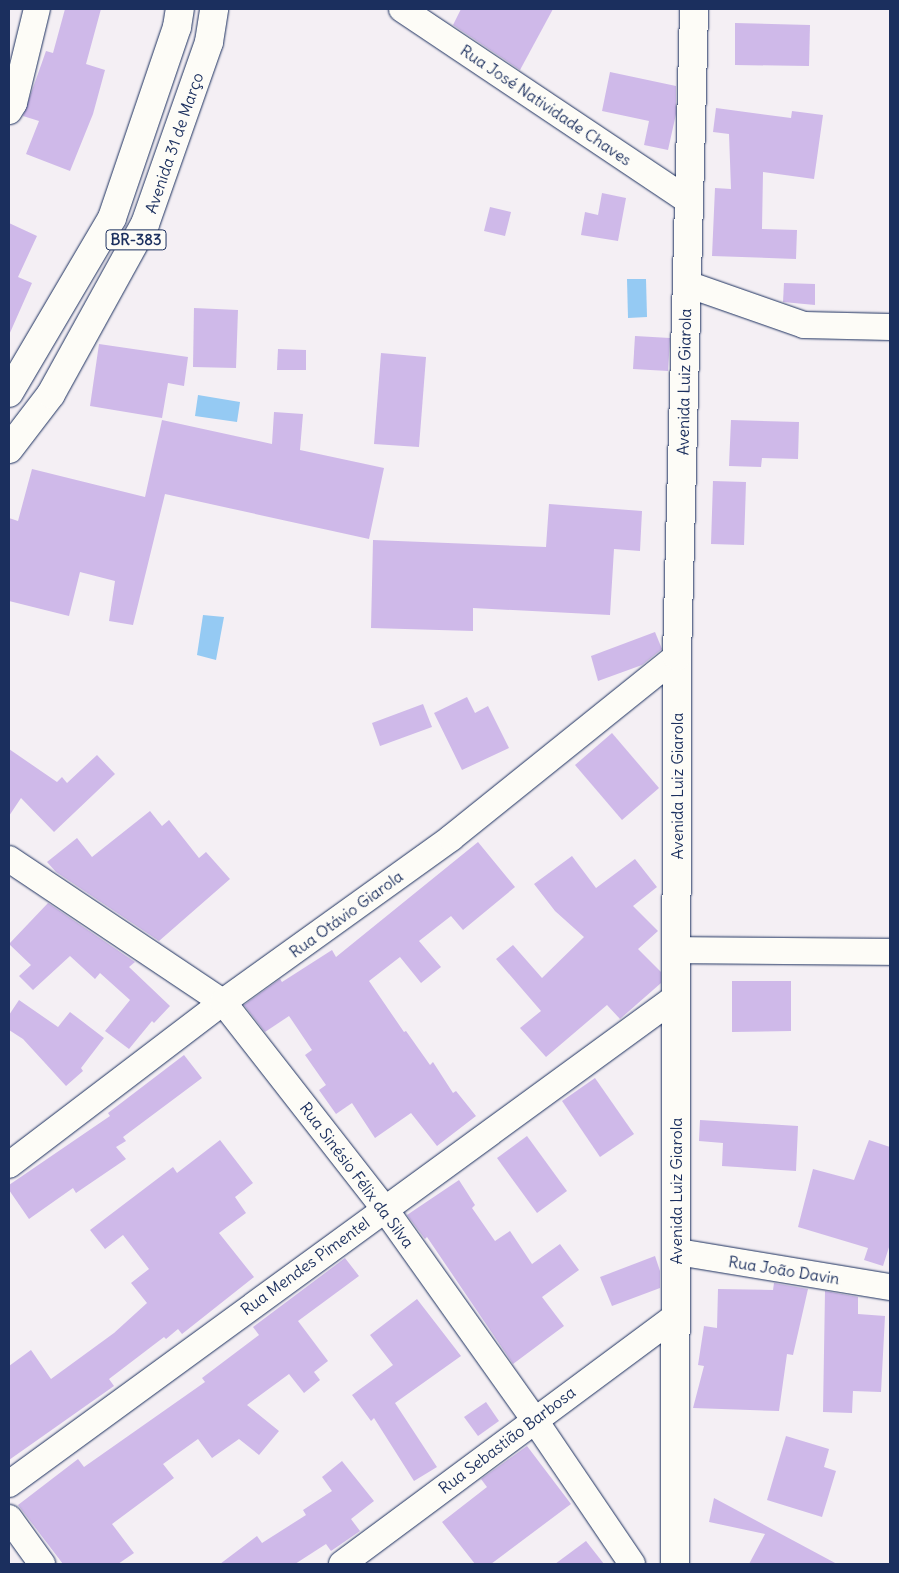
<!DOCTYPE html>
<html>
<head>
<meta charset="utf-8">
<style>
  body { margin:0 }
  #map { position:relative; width:899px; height:1573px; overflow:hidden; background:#f4eff4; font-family:Delius,sans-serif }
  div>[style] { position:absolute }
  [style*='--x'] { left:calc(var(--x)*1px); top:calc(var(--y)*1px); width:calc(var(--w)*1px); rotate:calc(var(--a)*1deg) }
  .water>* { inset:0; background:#95caf3 }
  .building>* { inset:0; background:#cfb9e9 }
  .roads { filter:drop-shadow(0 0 1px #1b2f5e) drop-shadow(0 0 1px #1b2f5e) }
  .minor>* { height:26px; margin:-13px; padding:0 13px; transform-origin:13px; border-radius:13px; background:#fdfcf7 }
  .tertiary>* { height:28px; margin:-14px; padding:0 14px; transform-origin:14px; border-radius:14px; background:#fdfcf7 }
  .primary>* { height:28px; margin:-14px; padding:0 14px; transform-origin:14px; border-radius:14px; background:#fdfcf7 }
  span { translate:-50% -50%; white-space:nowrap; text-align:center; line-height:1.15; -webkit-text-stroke:4.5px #fdfcf7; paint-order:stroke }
  .shield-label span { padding:1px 4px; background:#fdfcf7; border:1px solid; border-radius:4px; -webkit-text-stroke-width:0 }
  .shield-label { font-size:15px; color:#1b2f5e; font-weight:700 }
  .street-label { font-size:16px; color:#1b2f5e }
  .frame { position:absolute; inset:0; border:10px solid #1b2f5e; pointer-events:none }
</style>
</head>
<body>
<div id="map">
  <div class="water">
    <div style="clip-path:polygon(627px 279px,646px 279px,647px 317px,628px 318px)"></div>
    <div style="clip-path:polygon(198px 395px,240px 402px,237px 422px,195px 416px)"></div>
    <div style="clip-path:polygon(203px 615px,224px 617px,216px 660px,197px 655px)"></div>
  </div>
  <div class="building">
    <div style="clip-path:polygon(65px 9px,101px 9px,86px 64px,105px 70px,93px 114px,70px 171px,26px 154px,39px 121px,23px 116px,46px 51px,53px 53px)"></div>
    <div style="clip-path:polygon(461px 9px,553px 9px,520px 70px,453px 25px)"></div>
    <div style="clip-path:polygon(735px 23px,810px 25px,809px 66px,735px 65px)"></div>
    <div style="clip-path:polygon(610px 72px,676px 86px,676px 114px,668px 150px,644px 145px,649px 121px,602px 111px)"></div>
    <div style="clip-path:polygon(716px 108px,791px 118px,792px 111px,823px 115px,814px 179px,763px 172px,762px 229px,797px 230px,796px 259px,712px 256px,715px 188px,731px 189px,729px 134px,713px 132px)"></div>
    <div style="clip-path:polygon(602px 193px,626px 198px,618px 241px,581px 235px,585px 212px,598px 215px)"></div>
    <div style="clip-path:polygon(490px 207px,511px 212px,505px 236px,484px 231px)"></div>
    <div style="clip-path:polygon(9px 223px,37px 236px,18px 277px,32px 283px,9px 335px)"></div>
    <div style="clip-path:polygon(784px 283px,815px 284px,815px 305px,783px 302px)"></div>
    <div style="clip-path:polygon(194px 308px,238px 310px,236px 368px,193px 367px)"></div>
    <div style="clip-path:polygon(635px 336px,670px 338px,668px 371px,633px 369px)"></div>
    <div style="clip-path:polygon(99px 344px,188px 357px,184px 386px,168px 383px,162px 418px,90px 406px)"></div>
    <div style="clip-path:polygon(278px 349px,306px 350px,306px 370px,277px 370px)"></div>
    <div style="clip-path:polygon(381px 353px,426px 357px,419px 447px,374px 444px)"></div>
    <div style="clip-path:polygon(274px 412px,303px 414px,300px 450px,384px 468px,369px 539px,165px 494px,133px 625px,109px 621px,115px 581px,80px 572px,69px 616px,9px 601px,9px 518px,18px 521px,32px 469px,145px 497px,162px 420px,272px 444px)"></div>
    <div style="clip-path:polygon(731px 420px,799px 422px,798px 459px,762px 458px,761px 467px,729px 466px)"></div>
    <div style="clip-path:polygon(713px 481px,746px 482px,744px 545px,711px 544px)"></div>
    <div style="clip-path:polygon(549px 504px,642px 511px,640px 551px,614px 549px,610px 615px,473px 608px,473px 631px,371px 628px,373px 540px,546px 547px)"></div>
    <div style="clip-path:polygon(655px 632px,662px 649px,642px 665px,598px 681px,591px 656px)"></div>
    <div style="clip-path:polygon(467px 697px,475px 713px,488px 706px,509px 748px,462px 770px,434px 713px)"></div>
    <div style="clip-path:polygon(423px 704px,432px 727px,380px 746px,372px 723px)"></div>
    <div style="clip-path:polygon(612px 733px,659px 788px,622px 820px,575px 765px)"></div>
    <div style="clip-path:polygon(9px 749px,57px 782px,62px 777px,67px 783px,97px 755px,115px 774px,54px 832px,21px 798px,9px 816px)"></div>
    <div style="clip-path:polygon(150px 811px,162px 826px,169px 820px,199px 858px,206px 852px,230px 879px,159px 941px,56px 872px,47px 862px,77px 838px,92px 857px)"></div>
    <div style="clip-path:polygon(478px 842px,515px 887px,463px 930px,451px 916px,419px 941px,441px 967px,421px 983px,400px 957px,369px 981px,404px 1032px,406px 1031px,430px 1065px,433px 1062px,453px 1093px,456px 1091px,476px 1116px,437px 1146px,411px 1113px,375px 1138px,352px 1103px,336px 1114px,319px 1090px,326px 1085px,305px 1055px,312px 1050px,289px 1016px,265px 1032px,244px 1005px,280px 979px,282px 982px,332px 950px,336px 957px)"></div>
    <div style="clip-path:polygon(572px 856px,596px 888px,635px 859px,657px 887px,633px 906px,658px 931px,638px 949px,661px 972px,661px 983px,620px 1019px,607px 1005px,546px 1057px,520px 1028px,541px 1011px,496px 959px,513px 945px,542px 978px,584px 937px,555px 911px,534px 884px)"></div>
    <div style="clip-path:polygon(48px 903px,135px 962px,129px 967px,170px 1006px,154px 1023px,152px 1021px,129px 1049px,105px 1031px,130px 1000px,100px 973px,95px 979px,70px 956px,33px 990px,19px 976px,31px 965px,9px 944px)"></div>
    <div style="clip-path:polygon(732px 981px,791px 981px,791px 1031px,732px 1032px)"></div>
    <div style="clip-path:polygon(19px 1000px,58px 1027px,70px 1012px,104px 1038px,81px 1068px,83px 1071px,66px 1086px,23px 1039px,9px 1030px,9px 1015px)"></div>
    <div style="clip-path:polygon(184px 1055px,202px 1078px,123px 1137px,126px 1141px,116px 1147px,126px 1159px,76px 1193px,73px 1188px,29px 1219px,9px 1190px,9px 1185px,110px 1116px,108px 1113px)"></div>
    <div style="clip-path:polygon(595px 1078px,634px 1134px,600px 1157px,562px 1101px)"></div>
    <div style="clip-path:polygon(700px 1120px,798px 1126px,796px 1171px,722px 1166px,723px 1143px,699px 1141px)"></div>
    <div style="clip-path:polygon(527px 1136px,567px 1191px,537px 1213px,497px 1158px)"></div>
    <div style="clip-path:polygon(220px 1140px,253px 1183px,235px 1197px,246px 1213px,219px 1233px,254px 1277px,182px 1334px,178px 1329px,166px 1339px,164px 1337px,109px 1379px,114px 1386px,9px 1460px,9px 1366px,31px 1350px,51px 1379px,114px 1333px,147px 1303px,131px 1283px,149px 1269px,123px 1235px,105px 1249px,90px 1230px,173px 1167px,177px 1173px)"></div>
    <div style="clip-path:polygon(869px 1140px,890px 1147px,890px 1244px,883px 1266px,864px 1260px,868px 1248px,798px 1227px,813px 1169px,854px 1180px)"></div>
    <div style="clip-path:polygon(459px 1180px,475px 1205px,472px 1208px,495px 1241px,510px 1231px,532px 1264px,560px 1244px,579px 1270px,542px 1297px,564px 1326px,513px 1364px,427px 1237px,425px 1239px,407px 1215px)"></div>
    <div style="clip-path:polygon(655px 1256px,660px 1271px,660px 1288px,612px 1306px,600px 1277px)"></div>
    <div style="clip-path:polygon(345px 1258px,359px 1276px,298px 1321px,328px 1361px,314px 1372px,320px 1380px,304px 1393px,289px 1374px,247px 1405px,279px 1431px,259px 1455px,239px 1439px,212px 1458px,198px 1439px,163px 1464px,174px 1478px,112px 1524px,134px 1553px,118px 1564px,63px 1564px,18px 1505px,78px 1459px,84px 1467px,205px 1382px,202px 1378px,259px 1335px,253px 1327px)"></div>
    <div style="clip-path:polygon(774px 1283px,808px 1289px,793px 1355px,787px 1354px,779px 1411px,693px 1408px,704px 1366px,698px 1365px,704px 1326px,717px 1328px,718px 1289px,773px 1290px)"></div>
    <div style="clip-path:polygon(825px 1291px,858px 1297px,858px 1314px,885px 1316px,881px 1392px,853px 1391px,852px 1413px,823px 1412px)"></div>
    <div style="clip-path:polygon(417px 1299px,461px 1356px,395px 1403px,437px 1467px,414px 1481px,374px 1418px,371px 1421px,352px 1395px,393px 1365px,370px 1335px)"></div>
    <div style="clip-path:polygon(486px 1402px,499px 1421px,478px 1436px,464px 1417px)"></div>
    <div style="clip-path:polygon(786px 1436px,829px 1449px,824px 1467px,836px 1471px,822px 1517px,767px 1500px)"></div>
    <div style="clip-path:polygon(527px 1446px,571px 1504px,491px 1564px,475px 1564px,442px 1522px,487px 1487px,481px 1479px)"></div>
    <div style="clip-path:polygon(342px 1461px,374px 1501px,351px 1519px,360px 1531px,331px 1551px,326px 1544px,295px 1564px,220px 1564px,257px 1536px,262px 1543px,306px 1515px,303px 1510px,332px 1491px,322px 1477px)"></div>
    <div style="clip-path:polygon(714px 1498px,768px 1527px,837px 1564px,749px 1564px,765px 1534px,709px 1522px)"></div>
    <div style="clip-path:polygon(586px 1541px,604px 1564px,555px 1564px)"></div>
  </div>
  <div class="roads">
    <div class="minor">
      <div style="--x:402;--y:9;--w:345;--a:33.8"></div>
      <div style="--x:9;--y:111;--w:9;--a:-58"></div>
      <div style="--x:14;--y:103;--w:97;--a:-76.3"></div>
      <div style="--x:687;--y:284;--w:124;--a:19.3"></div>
      <div style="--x:804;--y:325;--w:86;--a:1.3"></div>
      <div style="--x:9;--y:859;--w:257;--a:33.8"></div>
      <div style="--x:223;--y:1002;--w:261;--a:52"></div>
      <div style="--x:384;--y:1208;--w:259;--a:54.6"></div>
      <div style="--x:534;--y:1419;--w:175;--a:55.9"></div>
      <div style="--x:677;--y:950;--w:213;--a:0.5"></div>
      <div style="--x:9;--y:1165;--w:269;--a:-37.3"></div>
      <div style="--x:223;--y:1002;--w:281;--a:-35.7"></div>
      <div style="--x:451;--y:838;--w:290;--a:-38.8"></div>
      <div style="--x:678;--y:1252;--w:215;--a:9.4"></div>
      <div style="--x:9;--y:1484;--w:826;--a:-36.13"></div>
      <div style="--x:9;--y:1518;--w:57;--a:54.3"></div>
      <div style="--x:342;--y:1564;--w:412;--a:-36.6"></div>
    </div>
    <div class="tertiary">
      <div style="--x:675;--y:1564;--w:908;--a:-89.87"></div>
      <div style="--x:677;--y:656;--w:647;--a:-88.49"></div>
    </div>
    <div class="primary">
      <div style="--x:9;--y:393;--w:203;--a:-59.5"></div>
      <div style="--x:112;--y:218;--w:202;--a:-71.2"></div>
      <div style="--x:177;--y:27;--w:18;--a:-81"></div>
      <div style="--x:9;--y:449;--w:69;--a:-52.6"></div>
      <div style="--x:51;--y:394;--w:194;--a:-61.1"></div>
      <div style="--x:145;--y:224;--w:193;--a:-70.6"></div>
      <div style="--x:209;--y:42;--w:33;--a:-81"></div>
    </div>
  </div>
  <div class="shield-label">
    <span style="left:136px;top:240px">BR-383</span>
  </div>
  <div class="street-label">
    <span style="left:546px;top:105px;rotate:34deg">Rua José Natividade Chaves</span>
    <span style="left:174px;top:143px;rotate:-71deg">Avenida 31 de Março</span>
    <span style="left:684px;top:382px;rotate:-89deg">Avenida Luiz Giarola</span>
    <span style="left:677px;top:786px;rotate:-90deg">Avenida Luiz Giarola</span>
    <span style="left:346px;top:914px;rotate:-36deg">Rua Otávio Giarola</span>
    <span style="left:357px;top:1175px;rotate:53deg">Rua Sinésio Félix da Silva</span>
    <span style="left:676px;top:1191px;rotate:-90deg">Avenida Luiz Giarola</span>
    <span style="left:305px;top:1266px;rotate:-36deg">Rua Mendes Pimentel</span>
    <span style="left:784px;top:1270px;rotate:9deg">Rua João Davin</span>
    <span style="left:507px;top:1440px;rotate:-37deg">Rua Sebastião Barbosa</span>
  </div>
  <div class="frame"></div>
</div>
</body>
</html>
